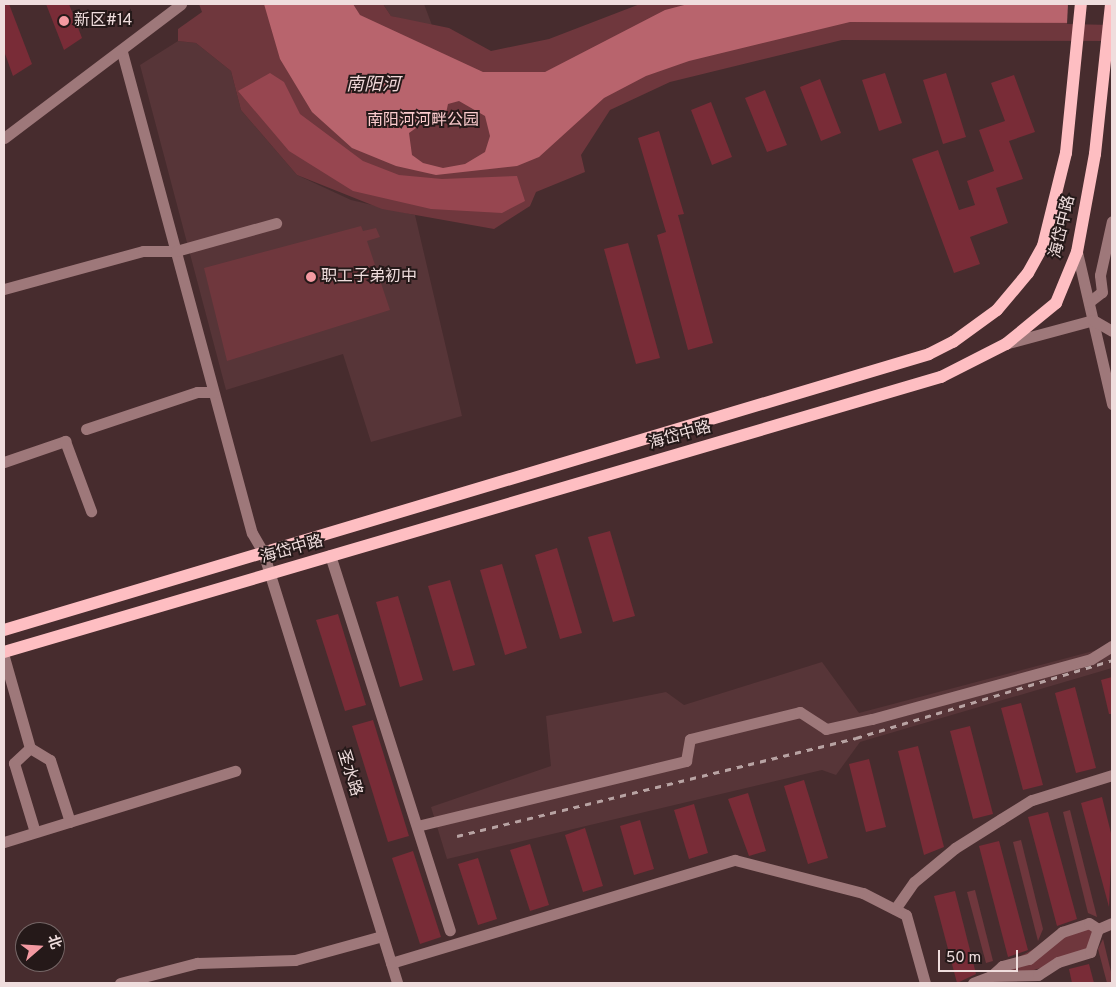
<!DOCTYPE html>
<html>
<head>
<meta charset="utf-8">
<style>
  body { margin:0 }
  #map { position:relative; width:1116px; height:987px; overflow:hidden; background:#472c2e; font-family:Overpass,"Noto Sans SC",sans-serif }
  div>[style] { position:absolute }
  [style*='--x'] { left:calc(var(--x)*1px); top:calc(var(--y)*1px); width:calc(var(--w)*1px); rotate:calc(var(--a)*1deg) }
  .built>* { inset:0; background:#573538 }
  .green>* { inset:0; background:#6f373d }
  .forest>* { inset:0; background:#974650 }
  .water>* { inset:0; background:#b8646d }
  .pier>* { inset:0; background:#472c2e }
  .building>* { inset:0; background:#792c37 }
  .minor>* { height:11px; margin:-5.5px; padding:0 5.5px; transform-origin:5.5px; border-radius:5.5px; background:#9e787a }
  .major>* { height:12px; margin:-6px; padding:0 6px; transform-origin:6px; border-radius:6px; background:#febec2 }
  .rail>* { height:3px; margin-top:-1.5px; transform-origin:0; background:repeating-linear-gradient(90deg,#b8a3a3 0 6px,transparent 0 12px) }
  .dots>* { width:14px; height:14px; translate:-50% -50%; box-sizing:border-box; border:2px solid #251919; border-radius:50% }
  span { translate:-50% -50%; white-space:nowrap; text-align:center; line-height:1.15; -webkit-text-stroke:4px #251919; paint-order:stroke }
  .poi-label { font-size:16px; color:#efdddd }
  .left { translate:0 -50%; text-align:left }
  .park-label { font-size:16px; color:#fcccce }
  .street-label { font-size:16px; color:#efdddd }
  .water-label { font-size:18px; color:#efd6d7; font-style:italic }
  .frame { position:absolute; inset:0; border:5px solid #efdddd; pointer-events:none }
  .north { position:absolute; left:15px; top:922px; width:50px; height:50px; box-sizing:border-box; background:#251919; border:1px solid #766767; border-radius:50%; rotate:71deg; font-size:14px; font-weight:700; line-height:20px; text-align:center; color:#efdddd }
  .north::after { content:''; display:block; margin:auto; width:18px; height:22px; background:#f49aa2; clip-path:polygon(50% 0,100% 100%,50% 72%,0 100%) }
  .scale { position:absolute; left:938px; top:950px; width:80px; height:22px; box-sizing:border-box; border:2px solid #efdddd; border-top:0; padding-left:6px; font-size:15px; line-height:18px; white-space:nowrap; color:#efdddd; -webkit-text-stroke:4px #251919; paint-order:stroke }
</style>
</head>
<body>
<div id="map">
  <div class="built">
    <div style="clip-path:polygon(383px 4px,424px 4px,433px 28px,391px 16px)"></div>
    <div style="clip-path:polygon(178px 41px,196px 43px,231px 71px,241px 110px,297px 175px,351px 200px,415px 215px,462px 416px,371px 442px,343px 354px,226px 390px,140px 65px)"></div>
    <div style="clip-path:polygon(1112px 646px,1112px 668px,860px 742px,836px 775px,822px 770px,447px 859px,431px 807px,551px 766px,546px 716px,666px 692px,684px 705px,822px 662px,859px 713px)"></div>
  </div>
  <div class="green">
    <div style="clip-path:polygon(199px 4px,383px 4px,391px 16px,449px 28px,491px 51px,549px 39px,640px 4px,1112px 4px,1112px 41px,842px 40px,670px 82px,610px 110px,581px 155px,585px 172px,536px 192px,530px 206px,494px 229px,382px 209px,297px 175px,241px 110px,231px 71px,196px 43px,178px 41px,178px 29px,202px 12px)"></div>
    <div style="clip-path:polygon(361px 226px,363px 231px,376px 228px,380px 237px,367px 241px,390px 310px,227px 361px,204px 268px)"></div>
    <div style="clip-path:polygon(1070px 810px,1097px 917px,1088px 913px,1063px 812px)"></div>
    <div style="clip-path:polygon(1021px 840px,1043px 929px,1038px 941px,1013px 842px)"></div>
    <div style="clip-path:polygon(975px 890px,993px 961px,986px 963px,967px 892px)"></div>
    <div style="clip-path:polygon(1083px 923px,1098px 929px,1090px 952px,1012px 977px,1002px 966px)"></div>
    <div style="clip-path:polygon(1103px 939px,1112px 976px,1112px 983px,1107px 983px,1098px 949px)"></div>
  </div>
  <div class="forest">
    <div style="clip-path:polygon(270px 73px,284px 82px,300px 114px,363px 161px,399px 175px,442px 179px,517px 176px,525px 201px,502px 213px,431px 209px,353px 191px,289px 151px,238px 91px)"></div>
  </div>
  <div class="water">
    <div style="clip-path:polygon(evenodd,264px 4px,353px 4px,360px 15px,483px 72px,545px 72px,665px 10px,688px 4px,1112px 4px,1112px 23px,850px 22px,689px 61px,646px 76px,604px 98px,539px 157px,517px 166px,436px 175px,396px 166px,352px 148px,312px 112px,280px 59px,264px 4px,459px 101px,485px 116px,490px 136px,485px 152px,465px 164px,443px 168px,423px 163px,412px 155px,409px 133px,427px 120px,445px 118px,448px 104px,459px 101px)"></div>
  </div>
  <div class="pier">
    <div style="clip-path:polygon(1068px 4px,1112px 4px,1112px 25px,1067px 24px)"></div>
  </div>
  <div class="building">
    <div style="clip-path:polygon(4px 4px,9px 4px,32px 64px,13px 76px,4px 51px)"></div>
    <div style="clip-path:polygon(46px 4px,69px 4px,82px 38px,64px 50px)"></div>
    <div style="clip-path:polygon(885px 73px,902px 123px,879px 131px,862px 80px)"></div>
    <div style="clip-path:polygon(946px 73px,966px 137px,943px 144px,923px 80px)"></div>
    <div style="clip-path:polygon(1014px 75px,1035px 132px,1009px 141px,1023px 179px,996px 188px,1008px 223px,970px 237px,980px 264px,954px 273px,912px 159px,938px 150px,959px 210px,975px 205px,967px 181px,994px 171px,979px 130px,1005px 121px,991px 83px)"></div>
    <div style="clip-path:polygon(820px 79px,841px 133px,821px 141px,800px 87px)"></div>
    <div style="clip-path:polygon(765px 90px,787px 145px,767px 152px,745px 98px)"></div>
    <div style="clip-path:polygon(711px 102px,732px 157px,712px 165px,691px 110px)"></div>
    <div style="clip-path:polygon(659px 131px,684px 214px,678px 215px,713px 343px,688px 350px,657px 235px,666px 232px,638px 138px)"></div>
    <div style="clip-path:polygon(628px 243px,660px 358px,636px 364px,604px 249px)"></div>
    <div style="clip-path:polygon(610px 531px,635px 616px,613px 622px,588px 537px)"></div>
    <div style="clip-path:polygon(557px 548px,582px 633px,560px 639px,535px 555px)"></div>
    <div style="clip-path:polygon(502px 564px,527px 648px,505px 655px,480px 570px)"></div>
    <div style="clip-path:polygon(450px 580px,475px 665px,453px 671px,428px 586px)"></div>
    <div style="clip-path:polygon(398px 596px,423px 680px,400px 687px,376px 602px)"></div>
    <div style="clip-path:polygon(338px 614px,366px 705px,345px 711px,316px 620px)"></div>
    <div style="clip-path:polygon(1112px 677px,1112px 714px,1109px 714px,1101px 680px)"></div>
    <div style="clip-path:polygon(1075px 687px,1096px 768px,1076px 773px,1055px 693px)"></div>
    <div style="clip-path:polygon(1021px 703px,1043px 785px,1023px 790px,1001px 708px)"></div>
    <div style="clip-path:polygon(373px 720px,409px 836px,388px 842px,352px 726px)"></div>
    <div style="clip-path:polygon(970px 726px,993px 814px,973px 819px,950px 731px)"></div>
    <div style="clip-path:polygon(918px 746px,944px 847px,924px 855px,898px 751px)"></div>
    <div style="clip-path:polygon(869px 759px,886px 827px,866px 832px,849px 764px)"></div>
    <div style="clip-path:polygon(804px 780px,828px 858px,808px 864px,784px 786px)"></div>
    <div style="clip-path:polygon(748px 793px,766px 851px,749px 856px,728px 799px)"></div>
    <div style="clip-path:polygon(1102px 797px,1112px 837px,1109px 907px,1081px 803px)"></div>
    <div style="clip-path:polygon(694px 804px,708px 853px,689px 859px,674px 810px)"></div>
    <div style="clip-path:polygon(1048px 812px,1077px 919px,1057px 926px,1028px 817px)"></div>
    <div style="clip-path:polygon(640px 820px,654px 869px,634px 875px,620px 826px)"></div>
    <div style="clip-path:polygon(585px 828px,603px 886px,583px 892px,565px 835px)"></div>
    <div style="clip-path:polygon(999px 841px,1028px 950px,1008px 957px,979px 846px)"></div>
    <div style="clip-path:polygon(530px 844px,549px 905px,530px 911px,510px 850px)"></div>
    <div style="clip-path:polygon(413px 851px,441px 937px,420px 944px,392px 858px)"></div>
    <div style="clip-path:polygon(478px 858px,497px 919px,478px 925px,458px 864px)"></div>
    <div style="clip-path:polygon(955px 891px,976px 974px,957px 983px,934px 896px)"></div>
    <div style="clip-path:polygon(1089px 964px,1094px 983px,1072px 983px,1069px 969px)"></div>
  </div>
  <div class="minor">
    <div style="--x:122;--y:52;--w:498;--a:74.9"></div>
    <div style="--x:252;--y:533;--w:22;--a:60"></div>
    <div style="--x:263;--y:552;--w:451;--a:72.7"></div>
    <div style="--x:4;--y:138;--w:222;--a:-37.1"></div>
    <div style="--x:1077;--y:252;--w:156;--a:77"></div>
    <div style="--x:4;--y:289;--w:144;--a:-15.3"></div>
    <div style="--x:143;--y:251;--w:33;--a:0"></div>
    <div style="--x:176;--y:251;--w:104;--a:-15.6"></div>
    <div style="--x:1089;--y:302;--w:16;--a:-38"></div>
    <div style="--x:1102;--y:292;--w:17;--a:-97"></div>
    <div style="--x:1100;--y:275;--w:55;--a:-77.5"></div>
    <div style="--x:1008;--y:343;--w:88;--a:-15.1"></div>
    <div style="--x:1093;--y:320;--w:22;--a:30"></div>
    <div style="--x:86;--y:429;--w:117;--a:-18.4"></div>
    <div style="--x:197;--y:392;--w:16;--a:0"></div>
    <div style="--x:4;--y:462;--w:65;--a:-19"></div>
    <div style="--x:65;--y:441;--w:75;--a:69.6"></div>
    <div style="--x:330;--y:555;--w:394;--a:72.3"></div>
    <div style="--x:4;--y:657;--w:95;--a:74.1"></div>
    <div style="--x:30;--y:748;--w:23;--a:31"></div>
    <div style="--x:50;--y:760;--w:65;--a:72.1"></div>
    <div style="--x:30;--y:748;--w:22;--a:137"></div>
    <div style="--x:14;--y:763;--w:72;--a:73.1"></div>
    <div style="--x:417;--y:826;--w:277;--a:-13.6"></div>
    <div style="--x:686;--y:761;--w:22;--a:-80"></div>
    <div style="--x:690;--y:739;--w:113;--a:-13.8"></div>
    <div style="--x:800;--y:712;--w:31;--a:33"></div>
    <div style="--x:826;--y:729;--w:47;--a:-12.3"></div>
    <div style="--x:872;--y:719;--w:227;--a:-15.3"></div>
    <div style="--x:1091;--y:659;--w:25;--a:-32"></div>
    <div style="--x:4;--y:842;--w:242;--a:-17.1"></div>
    <div style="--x:895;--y:909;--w:33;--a:-55"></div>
    <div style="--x:914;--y:882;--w:53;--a:-39.7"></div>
    <div style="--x:955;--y:848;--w:54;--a:-32.2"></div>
    <div style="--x:1001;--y:819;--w:36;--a:-32"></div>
    <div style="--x:1032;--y:800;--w:84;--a:-17.4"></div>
    <div style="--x:1098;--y:929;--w:15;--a:-23"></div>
    <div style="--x:391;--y:963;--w:359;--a:-16.7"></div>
    <div style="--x:735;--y:860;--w:132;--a:14.5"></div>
    <div style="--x:863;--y:893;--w:48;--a:27.1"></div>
    <div style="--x:906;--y:915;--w:71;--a:74.4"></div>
    <div style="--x:991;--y:976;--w:15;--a:-42"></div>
    <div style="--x:1002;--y:966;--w:28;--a:-15"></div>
    <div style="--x:1029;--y:959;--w:43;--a:-39.3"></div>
    <div style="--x:1062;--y:932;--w:28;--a:-18"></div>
    <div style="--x:1089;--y:923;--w:11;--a:34"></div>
    <div style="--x:120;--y:983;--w:80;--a:-14.6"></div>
    <div style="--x:197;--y:963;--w:98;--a:-1.8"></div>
    <div style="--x:295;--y:960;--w:90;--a:-15.4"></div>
    <div style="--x:973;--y:983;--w:19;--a:-21"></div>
    <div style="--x:991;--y:976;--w:47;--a:-1.2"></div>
    <div style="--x:1038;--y:975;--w:24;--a:-33"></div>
    <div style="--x:1058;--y:962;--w:34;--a:-17"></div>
    <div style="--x:1090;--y:952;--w:24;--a:-71"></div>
  </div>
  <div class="major">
    <div style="--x:4;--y:630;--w:965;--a:-16.61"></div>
    <div style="--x:929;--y:354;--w:27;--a:-27"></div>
    <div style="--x:953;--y:342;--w:54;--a:-36"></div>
    <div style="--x:997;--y:310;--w:48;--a:-50"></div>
    <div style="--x:1028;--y:273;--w:31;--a:-61"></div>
    <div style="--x:1043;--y:246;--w:96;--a:-76.1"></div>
    <div style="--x:1066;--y:153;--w:150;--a:-84.3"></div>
    <div style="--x:4;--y:652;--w:977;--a:-16.36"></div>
    <div style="--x:941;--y:377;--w:73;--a:-26.9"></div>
    <div style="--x:1006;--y:344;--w:65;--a:-39.4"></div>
    <div style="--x:1056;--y:303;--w:55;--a:-67.6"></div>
    <div style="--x:1077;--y:252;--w:100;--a:-79.6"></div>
    <div style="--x:1095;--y:154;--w:151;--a:-83.9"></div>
  </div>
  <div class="rail">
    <div style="--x:457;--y:836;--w:411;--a:-13.8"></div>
    <div style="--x:856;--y:738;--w:268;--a:-16.9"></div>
  </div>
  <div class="dots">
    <div style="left:64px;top:21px;background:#f49aa2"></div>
    <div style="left:311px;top:277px;background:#f49aa2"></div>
  </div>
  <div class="poi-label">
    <span class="left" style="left:74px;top:21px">新区#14</span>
    <span class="left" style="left:321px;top:277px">职工子弟初中</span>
  </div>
  <div class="park-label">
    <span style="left:423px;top:121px">南阳河河畔公园</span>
  </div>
  <div class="street-label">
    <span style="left:1063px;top:227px;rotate:-77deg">海岱中路</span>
    <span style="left:680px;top:436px;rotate:-16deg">海岱中路</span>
    <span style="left:292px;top:550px;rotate:-16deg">海岱中路</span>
    <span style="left:349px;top:773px;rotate:73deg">圣水路</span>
  </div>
  <div class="water-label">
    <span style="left:373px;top:86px">南阳河</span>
  </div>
  <div class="frame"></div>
  <div class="north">北</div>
  <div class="scale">50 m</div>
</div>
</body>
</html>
